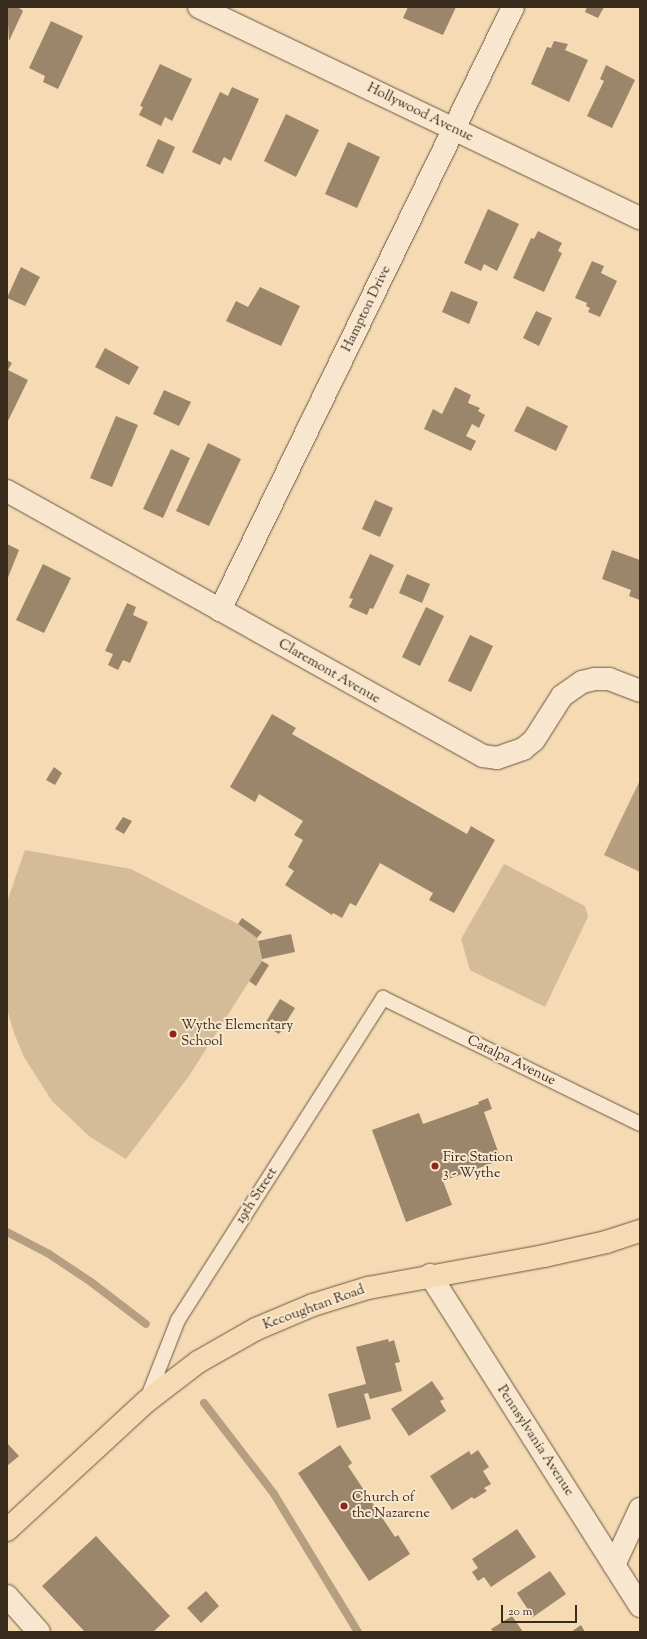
<!DOCTYPE html>
<html>
<head>
<meta charset="utf-8">
<style>
  body { margin:0 }
  #map { position:relative; width:647px; height:1639px; overflow:hidden; background:#f5dab3; font-family:"Sorts Mill Goudy",serif }
  div>[style] { position:absolute }
  [style*='--x'] { left:calc(var(--x)*1px); top:calc(var(--y)*1px); width:calc(var(--w)*1px); rotate:calc(var(--a)*1deg) }
  .green>* { inset:0; background:#d5bc99 }
  .water>* { inset:0; background:#b59f80 }
  .stream>* { height:8px; margin:-4px; padding:0 4px; transform-origin:4px; border-radius:4px; background:#b59f80 }
  .building>* { inset:0; background:#9b866b }
  .roads { filter:drop-shadow(0 0 1px #685842) drop-shadow(0 0 1px #685842) }
  .service>* { height:14px; margin:-7px; padding:0 7px; transform-origin:7px; border-radius:7px; background:#f8e7ce }
  .minor>* { height:22px; margin:-11px; padding:0 11px; transform-origin:11px; border-radius:11px; background:#f8e7ce }
  .primary>* { height:22px; margin:-11px; padding:0 11px; transform-origin:11px; border-radius:11px; background:#f5dab3 }
  .dots>* { width:11px; height:11px; translate:-50% -50%; box-sizing:border-box; border:2px solid #f8e7ce; border-radius:50% }
  span { translate:-50% -50%; white-space:nowrap; text-align:center; line-height:1.15; -webkit-text-stroke:4px #f8e7ce; paint-order:stroke }
  .street-label { font-size:14px; color:#392c1c }
  .poi-label { font-size:14px; color:#392c1c }
  .left { translate:0 -50%; text-align:left }
  .frame { position:absolute; inset:0; border:8px solid #392c1c; pointer-events:none }
  .scale { position:absolute; left:501px; top:1605px; width:76px; height:18px; box-sizing:border-box; border:2px solid #392c1c; border-top:0; padding-left:5px; font-size:12px; line-height:14px; white-space:nowrap; color:#392c1c; -webkit-text-stroke:3px #f8e7ce; paint-order:stroke }
</style>
</head>
<body>
<div id="map">
  <div class="green">
    <div style="clip-path:polygon(25px 850px,131px 869px,238px 924px,257px 938px,262px 961px,189px 1076px,126px 1159px,90px 1137px,52px 1101px,24px 1057px,14px 1033px,7px 1009px,7px 902px)"></div>
    <div style="clip-path:polygon(504px 864px,585px 906px,588px 917px,545px 1007px,470px 970px,461px 939px)"></div>
  </div>
  <div class="water">
    <div style="clip-path:polygon(640px 780px,640px 872px,604px 855px)"></div>
  </div>
  <div class="stream">
    <div style="--x:7;--y:1232;--w:47;--a:27.6"></div>
    <div style="--x:49;--y:1254;--w:50;--a:33.7"></div>
    <div style="--x:91;--y:1282;--w:69;--a:37.4"></div>
    <div style="--x:204;--y:1403;--w:115;--a:52.4"></div>
    <div style="--x:274;--y:1494;--w:162;--a:58.7"></div>
  </div>
  <div class="building">
    <div style="clip-path:polygon(7px 7px,18px 7px,23px 11px,9px 41px)"></div>
    <div style="clip-path:polygon(408px 7px,456px 7px,443px 35px,403px 18px)"></div>
    <div style="clip-path:polygon(587px 7px,604px 7px,598px 18px,585px 12px)"></div>
    <div style="clip-path:polygon(51px 21px,83px 36px,58px 89px,43px 82px,45px 76px,29px 68px)"></div>
    <div style="clip-path:polygon(554px 41px,568px 44px,565px 50px,588px 60px,569px 102px,531px 84px,547px 47px,551px 48px)"></div>
    <div style="clip-path:polygon(160px 64px,192px 79px,172px 121px,165px 117px,161px 126px,139px 115px,143px 107px,140px 106px)"></div>
    <div style="clip-path:polygon(606px 65px,635px 80px,612px 128px,587px 116px,604px 81px,600px 79px)"></div>
    <div style="clip-path:polygon(232px 87px,259px 99px,231px 161px,224px 157px,220px 165px,192px 152px,220px 92px,228px 96px)"></div>
    <div style="clip-path:polygon(286px 114px,319px 130px,296px 177px,264px 161px)"></div>
    <div style="clip-path:polygon(158px 139px,175px 147px,163px 174px,146px 166px)"></div>
    <div style="clip-path:polygon(348px 142px,380px 157px,357px 208px,325px 194px)"></div>
    <div style="clip-path:polygon(488px 209px,519px 224px,497px 271px,484px 264px,481px 271px,464px 263px)"></div>
    <div style="clip-path:polygon(538px 231px,562px 243px,558px 251px,562px 253px,544px 292px,513px 278px,531px 238px,534px 239px)"></div>
    <div style="clip-path:polygon(592px 261px,604px 266px,601px 273px,617px 281px,600px 317px,588px 312px,590px 308px,586px 306px,587px 303px,575px 298px)"></div>
    <div style="clip-path:polygon(21px 267px,40px 277px,25px 306px,7px 298px)"></div>
    <div style="clip-path:polygon(260px 287px,300px 306px,281px 346px,226px 321px,236px 301px,248px 307px)"></div>
    <div style="clip-path:polygon(451px 291px,478px 302px,469px 324px,442px 312px)"></div>
    <div style="clip-path:polygon(536px 311px,552px 318px,539px 346px,523px 338px)"></div>
    <div style="clip-path:polygon(105px 348px,139px 367px,129px 385px,95px 367px)"></div>
    <div style="clip-path:polygon(7px 360px,12px 363px,8px 370px,28px 380px,7px 423px)"></div>
    <div style="clip-path:polygon(455px 387px,471px 395px,468px 403px,480px 408px,478px 411px,485px 415px,479px 428px,472px 424px,466px 436px,476px 441px,471px 451px,424px 429px,433px 409px,442px 414px)"></div>
    <div style="clip-path:polygon(164px 390px,191px 402px,179px 426px,153px 414px)"></div>
    <div style="clip-path:polygon(527px 406px,568px 426px,556px 451px,514px 431px)"></div>
    <div style="clip-path:polygon(116px 416px,138px 425px,112px 487px,90px 478px)"></div>
    <div style="clip-path:polygon(208px 443px,241px 459px,209px 526px,176px 511px)"></div>
    <div style="clip-path:polygon(171px 449px,190px 458px,163px 518px,143px 509px)"></div>
    <div style="clip-path:polygon(375px 500px,393px 508px,380px 537px,362px 529px)"></div>
    <div style="clip-path:polygon(7px 544px,19px 550px,7px 580px)"></div>
    <div style="clip-path:polygon(612px 550px,640px 560px,640px 600px,629px 596px,631px 590px,602px 579px)"></div>
    <div style="clip-path:polygon(370px 554px,394px 565px,373px 609px,370px 608px,367px 615px,349px 607px,353px 599px,349px 598px)"></div>
    <div style="clip-path:polygon(43px 564px,71px 578px,44px 633px,16px 620px)"></div>
    <div style="clip-path:polygon(407px 574px,430px 584px,422px 603px,399px 593px)"></div>
    <div style="clip-path:polygon(127px 603px,136px 607px,133px 615px,148px 622px,130px 663px,123px 660px,118px 670px,108px 665px,113px 654px,105px 651px)"></div>
    <div style="clip-path:polygon(426px 607px,444px 616px,420px 666px,402px 657px)"></div>
    <div style="clip-path:polygon(470px 635px,493px 646px,471px 692px,448px 681px)"></div>
    <div style="clip-path:polygon(272px 714px,296px 728px,292px 734px,467px 834px,471px 826px,495px 840px,454px 913px,429px 900px,433px 893px,380px 863px,356px 906px,350px 903px,342px 918px,333px 913px,332px 915px,285px 885px,294px 871px,288px 867px,303px 840px,294px 835px,303px 821px,259px 794px,255px 802px,230px 787px)"></div>
    <div style="clip-path:polygon(54px 767px,62px 773px,55px 785px,46px 780px)"></div>
    <div style="clip-path:polygon(123px 817px,132px 821px,124px 834px,115px 829px)"></div>
    <div style="clip-path:polygon(242px 918px,262px 932px,257px 938px,238px 924px)"></div>
    <div style="clip-path:polygon(291px 934px,295px 952px,262px 959px,258px 941px)"></div>
    <div style="clip-path:polygon(262px 961px,269px 965px,256px 986px,249px 981px)"></div>
    <div style="clip-path:polygon(280px 999px,295px 1008px,279px 1034px,264px 1025px)"></div>
    <div style="clip-path:polygon(488px 1098px,492px 1109px,484px 1112px,501px 1160px,443px 1181px,452px 1205px,406px 1222px,372px 1130px,419px 1113px,423px 1124px,479px 1104px,478px 1102px)"></div>
    <div style="clip-path:polygon(388px 1339px,389px 1342px,394px 1340px,400px 1362px,395px 1363px,402px 1391px,370px 1399px,368px 1393px,364px 1394px,371px 1419px,337px 1428px,328px 1394px,366px 1384px,356px 1347px)"></div>
    <div style="clip-path:polygon(432px 1381px,444px 1399px,440px 1401px,446px 1411px,409px 1436px,391px 1409px)"></div>
    <div style="clip-path:polygon(7px 1443px,19px 1456px,7px 1466px)"></div>
    <div style="clip-path:polygon(340px 1445px,352px 1463px,348px 1466px,395px 1537px,398px 1535px,410px 1554px,369px 1581px,298px 1473px)"></div>
    <div style="clip-path:polygon(478px 1450px,489px 1467px,483px 1471px,491px 1484px,484px 1488px,487px 1491px,474px 1499px,472px 1497px,452px 1510px,430px 1476px,469px 1451px,471px 1455px)"></div>
    <div style="clip-path:polygon(517px 1529px,536px 1557px,491px 1587px,484px 1577px,478px 1581px,472px 1572px,478px 1568px,472px 1559px)"></div>
    <div style="clip-path:polygon(96px 1536px,170px 1616px,153px 1632px,85px 1632px,42px 1586px)"></div>
    <div style="clip-path:polygon(550px 1571px,566px 1594px,533px 1617px,517px 1593px)"></div>
    <div style="clip-path:polygon(206px 1591px,219px 1606px,201px 1623px,187px 1608px)"></div>
    <div style="clip-path:polygon(512px 1616px,523px 1632px,493px 1632px,491px 1629px)"></div>
    <div style="clip-path:polygon(581px 1625px,585px 1632px,571px 1632px)"></div>
  </div>
  <div class="roads">
    <div class="service">
      <div style="--x:147;--y:1399;--w:85;--a:-68.6"></div>
      <div style="--x:178;--y:1320;--w:382;--a:-57.5"></div>
      <div style="--x:383;--y:998;--w:286;--a:26.1"></div>
    </div>
    <div class="minor">
      <div style="--x:199;--y:7;--w:489;--a:25.6"></div>
      <div style="--x:7;--y:491;--w:545;--a:29.11"></div>
      <div style="--x:483;--y:756;--w:14;--a:8"></div>
      <div style="--x:497;--y:758;--w:28;--a:-19"></div>
      <div style="--x:523;--y:749;--w:14;--a:-39"></div>
      <div style="--x:534;--y:740;--w:52;--a:-57.5"></div>
      <div style="--x:562;--y:696;--w:24;--a:-35"></div>
      <div style="--x:582;--y:682;--w:13;--a:-13"></div>
      <div style="--x:595;--y:679;--w:14;--a:0"></div>
      <div style="--x:609;--y:679;--w:33;--a:21"></div>
      <div style="--x:220;--y:610;--w:670;--a:-64.08"></div>
      <div style="--x:430;--y:1275;--w:392;--a:57.6"></div>
      <div style="--x:614;--y:1565;--w:62;--a:-65.1"></div>
      <div style="--x:7;--y:1596;--w:48;--a:48.4"></div>
    </div>
    <div class="primary">
      <div style="--x:7;--y:1530;--w:190;--a:-42.7"></div>
      <div style="--x:147;--y:1401;--w:64;--a:-37.4"></div>
      <div style="--x:198;--y:1362;--w:67;--a:-29.6"></div>
      <div style="--x:256;--y:1329;--w:62;--a:-22.8"></div>
      <div style="--x:313;--y:1305;--w:58;--a:-17.2"></div>
      <div style="--x:368;--y:1288;--w:179;--a:-10.3"></div>
      <div style="--x:544;--y:1256;--w:64;--a:-12.7"></div>
      <div style="--x:606;--y:1242;--w:36;--a:-18"></div>
    </div>
  </div>
  <div class="dots">
    <div style="left:173px;top:1034px;background:#8f2418"></div>
    <div style="left:435px;top:1166px;background:#8f2418"></div>
    <div style="left:344px;top:1506px;background:#8f2418"></div>
  </div>
  <div class="street-label">
    <span style="left:420px;top:113px;rotate:26deg">Hollywood Avenue</span>
    <span style="left:367px;top:309px;rotate:-64deg">Hampton Drive</span>
    <span style="left:329px;top:672px;rotate:30deg">Claremont Avenue</span>
    <span style="left:511px;top:1061px;rotate:26deg">Catalpa Avenue</span>
    <span style="left:257px;top:1196px;rotate:-57deg">19th Street</span>
    <span style="left:314px;top:1308px;rotate:-20deg">Kecoughtan Road</span>
    <span style="left:535px;top:1441px;rotate:57deg">Pennsylvania Avenue</span>
  </div>
  <div class="poi-label">
    <span class="left" style="left:181px;top:1034px">Wythe Elementary<br>School</span>
    <span class="left" style="left:443px;top:1166px">Fire Station<br>3 - Wythe</span>
    <span class="left" style="left:352px;top:1506px">Church of<br>the Nazarene</span>
  </div>
  <div class="frame"></div>
  <div class="scale">20 m</div>
</div>
</body>
</html>
